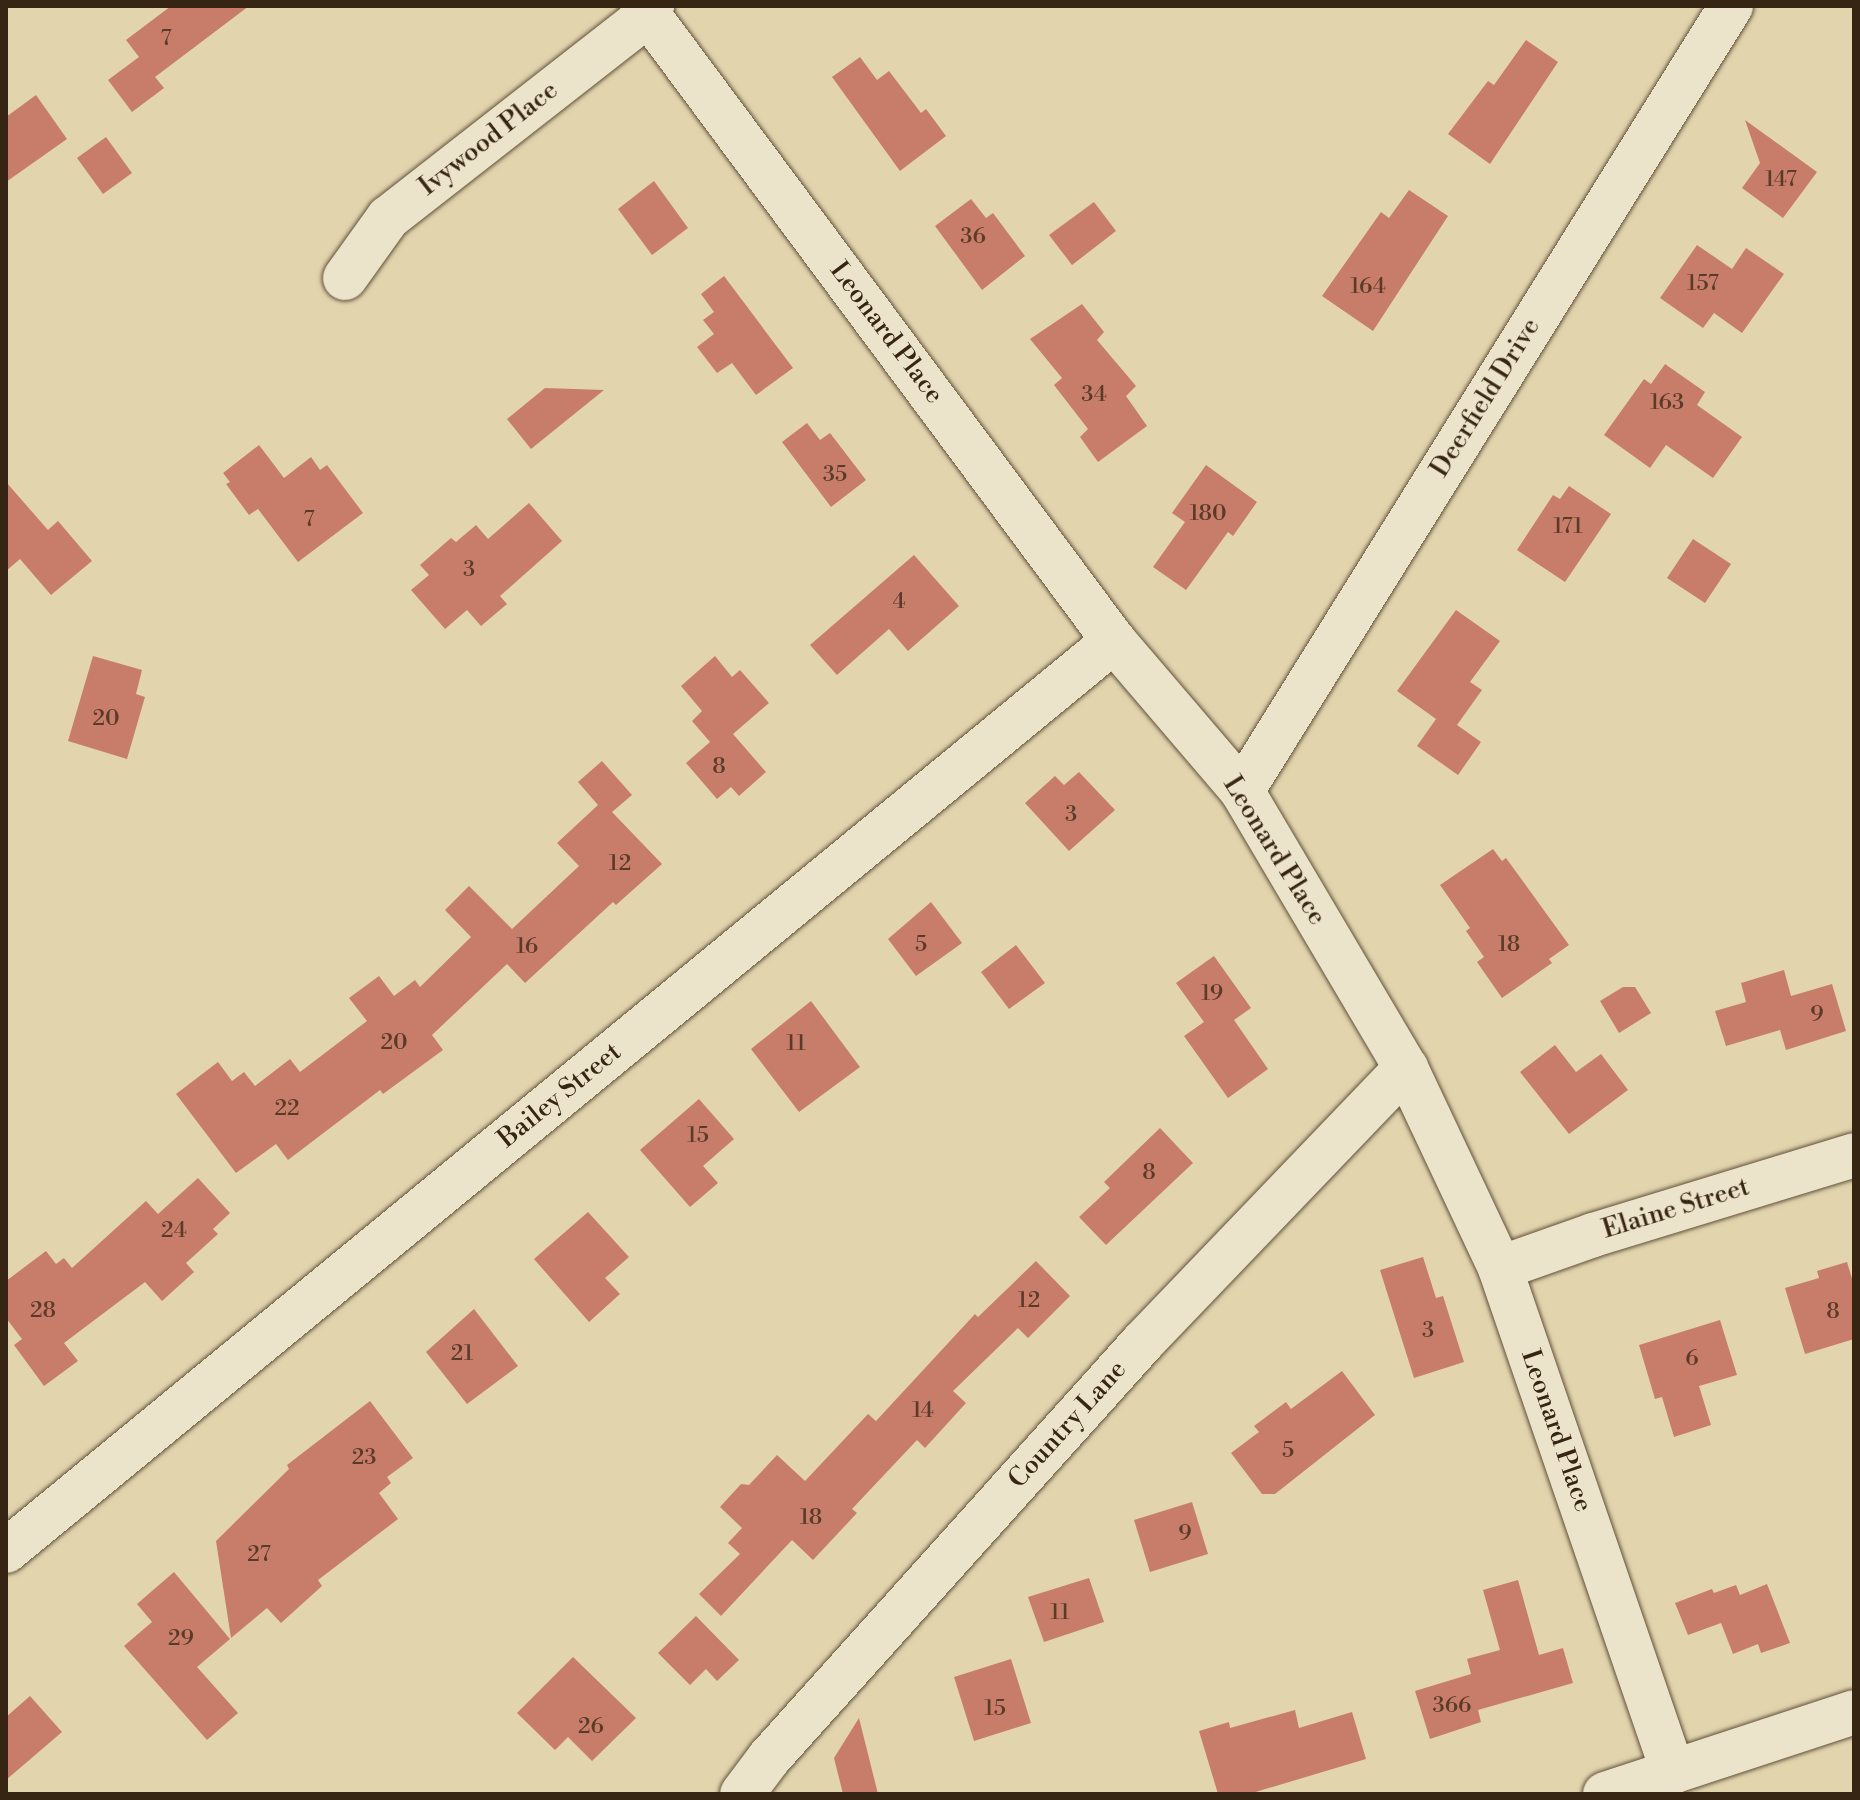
<!DOCTYPE html>
<html>
<head>
<meta charset="utf-8">
<style>
  body { margin:0 }
  #map { position:relative; width:1860px; height:1800px; overflow:hidden; background:#e2d5ae; font-family:"Libre Bodoni",serif }
  div>[style] { position:absolute }
  [style*='--x'] { left:calc(var(--x)*1px); top:calc(var(--y)*1px); width:calc(var(--w)*1px); rotate:calc(var(--a)*1deg) }
  .building>* { inset:0; background:#c77d69 }
  .roads { filter:drop-shadow(0 0 2px #61513a) drop-shadow(0 0 2px #61513a) }
  .street>* { height:44px; margin:-22px; padding:0 22px; transform-origin:22px; border-radius:22px; background:#ece4ca }
  .secondary>* { height:44px; margin:-22px; padding:0 22px; transform-origin:22px; border-radius:22px; background:#ece4ca }
  span { translate:-50% -50%; white-space:nowrap; text-align:center; line-height:1.15; -webkit-text-stroke:7px #ece4ca; paint-order:stroke }
  .number-label { font-size:22px; color:#5a3b28 }
  .number-label span { -webkit-text-stroke-width:0 }
  .street-label { font-size:26px; color:#362513 }
  .frame { position:absolute; inset:0; border:8px solid #362513; pointer-events:none }
</style>
</head>
<body>
<div id="map">
  <div class="building">
    <div style="clip-path:polygon(171px 6px,249px 6px,155px 77px,164px 88px,132px 112px,108px 80px,139px 57px,126px 40px)"></div>
    <div style="clip-path:polygon(1526px 40px,1558px 62px,1490px 164px,1448px 134px,1488px 81px,1494px 85px)"></div>
    <div style="clip-path:polygon(860px 57px,877px 80px,889px 71px,921px 113px,926px 109px,946px 136px,900px 171px,832px 77px)"></div>
    <div style="clip-path:polygon(36px 95px,67px 139px,6px 182px,6px 117px)"></div>
    <div style="clip-path:polygon(1745px 120px,1817px 172px,1783px 218px,1742px 188px,1760px 163px)"></div>
    <div style="clip-path:polygon(106px 137px,132px 173px,103px 194px,77px 158px)"></div>
    <div style="clip-path:polygon(654px 181px,688px 228px,652px 255px,618px 209px)"></div>
    <div style="clip-path:polygon(1409px 190px,1448px 216px,1373px 331px,1322px 296px,1381px 212px,1389px 218px)"></div>
    <div style="clip-path:polygon(971px 199px,986px 218px,993px 213px,1025px 256px,982px 290px,935px 226px)"></div>
    <div style="clip-path:polygon(1094px 202px,1116px 231px,1072px 265px,1049px 235px)"></div>
    <div style="clip-path:polygon(1697px 245px,1732px 269px,1746px 248px,1784px 274px,1742px 333px,1714px 313px,1703px 328px,1660px 298px)"></div>
    <div style="clip-path:polygon(724px 276px,793px 368px,756px 395px,732px 363px,717px 373px,697px 347px,714px 334px,703px 320px,714px 312px,701px 294px)"></div>
    <div style="clip-path:polygon(1082px 304px,1104px 332px,1097px 340px,1136px 386px,1126px 396px,1147px 426px,1098px 462px,1080px 437px,1088px 429px,1054px 385px,1062px 378px,1030px 339px)"></div>
    <div style="clip-path:polygon(1665px 364px,1705px 392px,1697px 405px,1742px 437px,1713px 478px,1666px 445px,1650px 468px,1604px 435px,1644px 379px,1651px 384px)"></div>
    <div style="clip-path:polygon(545px 388px,604px 390px,531px 449px,507px 419px)"></div>
    <div style="clip-path:polygon(807px 423px,820px 440px,830px 433px,866px 480px,831px 507px,782px 442px)"></div>
    <div style="clip-path:polygon(259px 445px,284px 478px,311px 457px,320px 470px,327px 465px,363px 513px,298px 562px,258px 509px,249px 515px,226px 484px,230px 482px,223px 473px)"></div>
    <div style="clip-path:polygon(1206px 465px,1257px 502px,1233px 536px,1228px 532px,1186px 590px,1153px 567px,1185px 522px,1172px 513px)"></div>
    <div style="clip-path:polygon(6px 482px,48px 530px,58px 521px,92px 561px,51px 595px,20px 559px,6px 571px)"></div>
    <div style="clip-path:polygon(1569px 486px,1611px 514px,1565px 582px,1517px 550px,1553px 495px,1560px 499px)"></div>
    <div style="clip-path:polygon(529px 503px,562px 541px,500px 596px,507px 604px,481px 626px,467px 610px,445px 629px,411px 590px,429px 575px,420px 565px,451px 538px,456px 542px,476px 525px,488px 539px)"></div>
    <div style="clip-path:polygon(1693px 539px,1731px 564px,1705px 603px,1667px 578px)"></div>
    <div style="clip-path:polygon(914px 555px,959px 606px,908px 651px,889px 629px,837px 675px,810px 645px)"></div>
    <div style="clip-path:polygon(1456px 610px,1500px 641px,1470px 682px,1482px 690px,1457px 725px,1481px 742px,1458px 775px,1417px 746px,1436px 719px,1397px 691px)"></div>
    <div style="clip-path:polygon(93px 656px,142px 670px,136px 694px,145px 697px,127px 759px,68px 741px)"></div>
    <div style="clip-path:polygon(715px 656px,732px 677px,740px 670px,769px 703px,733px 734px,766px 772px,739px 796px,731px 787px,717px 799px,686px 763px,710px 742px,692px 721px,702px 711px,681px 686px)"></div>
    <div style="clip-path:polygon(602px 761px,632px 795px,612px 812px,662px 864px,616px 905px,613px 902px,525px 983px,507px 964px,432px 1035px,443px 1050px,383px 1094px,380px 1090px,288px 1160px,276px 1144px,236px 1173px,176px 1094px,218px 1062px,232px 1081px,244px 1072px,255px 1086px,290px 1059px,300px 1072px,367px 1021px,349px 998px,379px 976px,394px 996px,415px 980px,420px 987px,471px 937px,445px 910px,469px 886px,512px 929px,579px 866px,557px 843px,598px 805px,578px 782px)"></div>
    <div style="clip-path:polygon(1079px 772px,1115px 810px,1069px 851px,1025px 803px,1055px 776px,1064px 785px)"></div>
    <div style="clip-path:polygon(1493px 849px,1502px 861px,1506px 858px,1569px 945px,1549px 959px,1552px 963px,1502px 998px,1477px 962px,1484px 957px,1466px 931px,1470px 928px,1440px 885px)"></div>
    <div style="clip-path:polygon(931px 902px,962px 943px,916px 976px,888px 939px)"></div>
    <div style="clip-path:polygon(1016px 945px,1045px 983px,1009px 1009px,981px 972px)"></div>
    <div style="clip-path:polygon(1214px 956px,1251px 1008px,1234px 1020px,1268px 1069px,1228px 1098px,1184px 1036px,1204px 1022px,1176px 983px)"></div>
    <div style="clip-path:polygon(1784px 970px,1791px 996px,1832px 984px,1846px 1031px,1786px 1050px,1780px 1030px,1726px 1046px,1715px 1011px,1746px 1002px,1741px 983px)"></div>
    <div style="clip-path:polygon(1623px 987px,1635px 987px,1651px 1013px,1619px 1033px,1600px 1001px)"></div>
    <div style="clip-path:polygon(811px 1001px,860px 1067px,799px 1112px,751px 1049px)"></div>
    <div style="clip-path:polygon(1555px 1045px,1576px 1072px,1601px 1054px,1628px 1090px,1569px 1134px,1520px 1072px)"></div>
    <div style="clip-path:polygon(699px 1099px,734px 1139px,703px 1166px,718px 1183px,690px 1207px,640px 1150px)"></div>
    <div style="clip-path:polygon(1160px 1128px,1193px 1163px,1106px 1245px,1079px 1217px,1110px 1188px,1104px 1182px)"></div>
    <div style="clip-path:polygon(198px 1178px,230px 1213px,213px 1229px,218px 1234px,186px 1263px,194px 1272px,162px 1301px,145px 1282px,64px 1343px,78px 1361px,44px 1386px,14px 1345px,22px 1339px,6px 1318px,6px 1281px,46px 1251px,56px 1264px,64px 1258px,72px 1268px,146px 1201px,158px 1214px)"></div>
    <div style="clip-path:polygon(588px 1212px,629px 1257px,605px 1278px,620px 1294px,589px 1322px,534px 1259px)"></div>
    <div style="clip-path:polygon(1423px 1257px,1436px 1298px,1443px 1296px,1464px 1362px,1414px 1378px,1380px 1270px)"></div>
    <div style="clip-path:polygon(1036px 1261px,1070px 1296px,1028px 1338px,1018px 1328px,953px 1391px,966px 1403px,925px 1448px,917px 1440px,852px 1509px,857px 1513px,813px 1560px,792px 1540px,721px 1616px,699px 1594px,740px 1554px,728px 1543px,742px 1528px,720px 1507px,741px 1484px,749px 1485px,777px 1455px,805px 1481px,868px 1414px,876px 1421px,975px 1314px,978px 1317px)"></div>
    <div style="clip-path:polygon(1847px 1262px,1854px 1285px,1854px 1339px,1805px 1354px,1785px 1288px,1819px 1278px,1817px 1271px)"></div>
    <div style="clip-path:polygon(474px 1309px,518px 1366px,467px 1404px,426px 1352px)"></div>
    <div style="clip-path:polygon(1720px 1320px,1737px 1375px,1699px 1386px,1711px 1425px,1674px 1437px,1662px 1397px,1655px 1399px,1639px 1345px)"></div>
    <div style="clip-path:polygon(1342px 1371px,1375px 1415px,1275px 1494px,1262px 1494px,1231px 1453px,1259px 1432px,1254px 1426px,1286px 1402px,1291px 1409px)"></div>
    <div style="clip-path:polygon(370px 1401px,413px 1458px,387px 1477px,391px 1483px,379px 1493px,398px 1519px,318px 1580px,322px 1586px,281px 1623px,267px 1608px,231px 1638px,216px 1541px,289px 1469px,287px 1465px)"></div>
    <div style="clip-path:polygon(1192px 1502px,1208px 1554px,1150px 1572px,1134px 1520px)"></div>
    <div style="clip-path:polygon(174px 1572px,230px 1639px,197px 1667px,238px 1713px,207px 1740px,124px 1646px,152px 1622px,137px 1604px)"></div>
    <div style="clip-path:polygon(1089px 1578px,1104px 1622px,1044px 1642px,1028px 1597px)"></div>
    <div style="clip-path:polygon(1518px 1580px,1539px 1655px,1563px 1648px,1573px 1683px,1478px 1710px,1481px 1722px,1430px 1739px,1415px 1691px,1471px 1674px,1467px 1659px,1500px 1650px,1483px 1590px)"></div>
    <div style="clip-path:polygon(1767px 1584px,1790px 1643px,1761px 1653px,1758px 1644px,1733px 1654px,1721px 1623px,1688px 1635px,1675px 1603px,1712px 1589px,1714px 1593px,1736px 1585px,1740px 1595px)"></div>
    <div style="clip-path:polygon(696px 1616px,739px 1660px,717px 1681px,706px 1669px,690px 1685px,658px 1653px)"></div>
    <div style="clip-path:polygon(573px 1657px,636px 1718px,592px 1761px,568px 1737px,555px 1750px,517px 1713px)"></div>
    <div style="clip-path:polygon(1011px 1659px,1031px 1723px,974px 1741px,954px 1677px)"></div>
    <div style="clip-path:polygon(30px 1696px,62px 1732px,6px 1780px,6px 1717px)"></div>
    <div style="clip-path:polygon(1295px 1710px,1299px 1728px,1352px 1712px,1366px 1759px,1249px 1794px,1218px 1794px,1199px 1731px,1229px 1722px,1230px 1728px)"></div>
    <div style="clip-path:polygon(859px 1718px,878px 1794px,843px 1794px,834px 1758px)"></div>
  </div>
  <div class="roads">
    <div class="street">
      <div style="--x:642;--y:6;--w:791;--a:53.38"></div>
      <div style="--x:1114;--y:641;--w:197;--a:49.5"></div>
      <div style="--x:1242;--y:791;--w:322;--a:59.4"></div>
      <div style="--x:1406;--y:1068;--w:221;--a:64.8"></div>
      <div style="--x:1500;--y:1268;--w:533;--a:71.06"></div>
      <div style="--x:345;--y:278;--w:74;--a:-54.4"></div>
      <div style="--x:388;--y:218;--w:331;--a:-38"></div>
      <div style="--x:649;--y:14;--w:9;--a:-69"></div>
      <div style="--x:1242;--y:791;--w:925;--a:-58.08"></div>
      <div style="--x:1500;--y:1268;--w:99;--a:-19.5"></div>
      <div style="--x:1593;--y:1235;--w:273;--a:-17"></div>
      <div style="--x:6;--y:1551;--w:1434;--a:-39.4"></div>
      <div style="--x:742;--y:1794;--w:45;--a:-53.1"></div>
      <div style="--x:769;--y:1758;--w:559;--a:-48.04"></div>
      <div style="--x:1143;--y:1342;--w:380;--a:-46.2"></div>
    </div>
    <div class="secondary">
      <div style="--x:1605;--y:1794;--w:262;--a:-18.2"></div>
    </div>
  </div>
  <div class="number-label">
    <span style="left:166px;top:39px">7</span>
    <span style="left:1781px;top:180px">147</span>
    <span style="left:973px;top:237px">36</span>
    <span style="left:1703px;top:284px">157</span>
    <span style="left:1368px;top:287px">164</span>
    <span style="left:1094px;top:395px">34</span>
    <span style="left:1667px;top:403px">163</span>
    <span style="left:835px;top:475px">35</span>
    <span style="left:1208px;top:514px">180</span>
    <span style="left:309px;top:520px">7</span>
    <span style="left:1568px;top:527px">171</span>
    <span style="left:469px;top:570px">3</span>
    <span style="left:899px;top:602px">4</span>
    <span style="left:106px;top:719px">20</span>
    <span style="left:719px;top:767px">8</span>
    <span style="left:1071px;top:815px">3</span>
    <span style="left:620px;top:864px">12</span>
    <span style="left:921px;top:945px">5</span>
    <span style="left:1509px;top:945px">18</span>
    <span style="left:527px;top:947px">16</span>
    <span style="left:1212px;top:994px">19</span>
    <span style="left:1817px;top:1015px">9</span>
    <span style="left:394px;top:1043px">20</span>
    <span style="left:796px;top:1044px">11</span>
    <span style="left:287px;top:1109px">22</span>
    <span style="left:698px;top:1136px">15</span>
    <span style="left:1149px;top:1173px">8</span>
    <span style="left:174px;top:1231px">24</span>
    <span style="left:1029px;top:1301px">12</span>
    <span style="left:43px;top:1311px">28</span>
    <span style="left:1833px;top:1312px">8</span>
    <span style="left:1428px;top:1331px">3</span>
    <span style="left:462px;top:1354px">21</span>
    <span style="left:1692px;top:1359px">6</span>
    <span style="left:923px;top:1411px">14</span>
    <span style="left:1288px;top:1451px">5</span>
    <span style="left:364px;top:1458px">23</span>
    <span style="left:811px;top:1518px">18</span>
    <span style="left:1185px;top:1534px">9</span>
    <span style="left:259px;top:1555px">27</span>
    <span style="left:1060px;top:1613px">11</span>
    <span style="left:181px;top:1639px">29</span>
    <span style="left:1452px;top:1706px">366</span>
    <span style="left:995px;top:1709px">15</span>
    <span style="left:591px;top:1727px">26</span>
  </div>
  <div class="street-label">
    <span style="left:489px;top:139px;rotate:-38deg">Ivywood Place</span>
    <span style="left:886px;top:333px;rotate:53deg">Leonard Place</span>
    <span style="left:1486px;top:398px;rotate:-58deg">Deerfield Drive</span>
    <span style="left:1274px;top:851px;rotate:58deg">Leonard Place</span>
    <span style="left:560px;top:1096px;rotate:-39deg">Bailey Street</span>
    <span style="left:1676px;top:1209px;rotate:-17deg">Elaine Street</span>
    <span style="left:1068px;top:1425px;rotate:-48deg">Country Lane</span>
    <span style="left:1556px;top:1431px;rotate:71deg">Leonard Place</span>
  </div>
  <div class="frame"></div>
</div>
</body>
</html>
